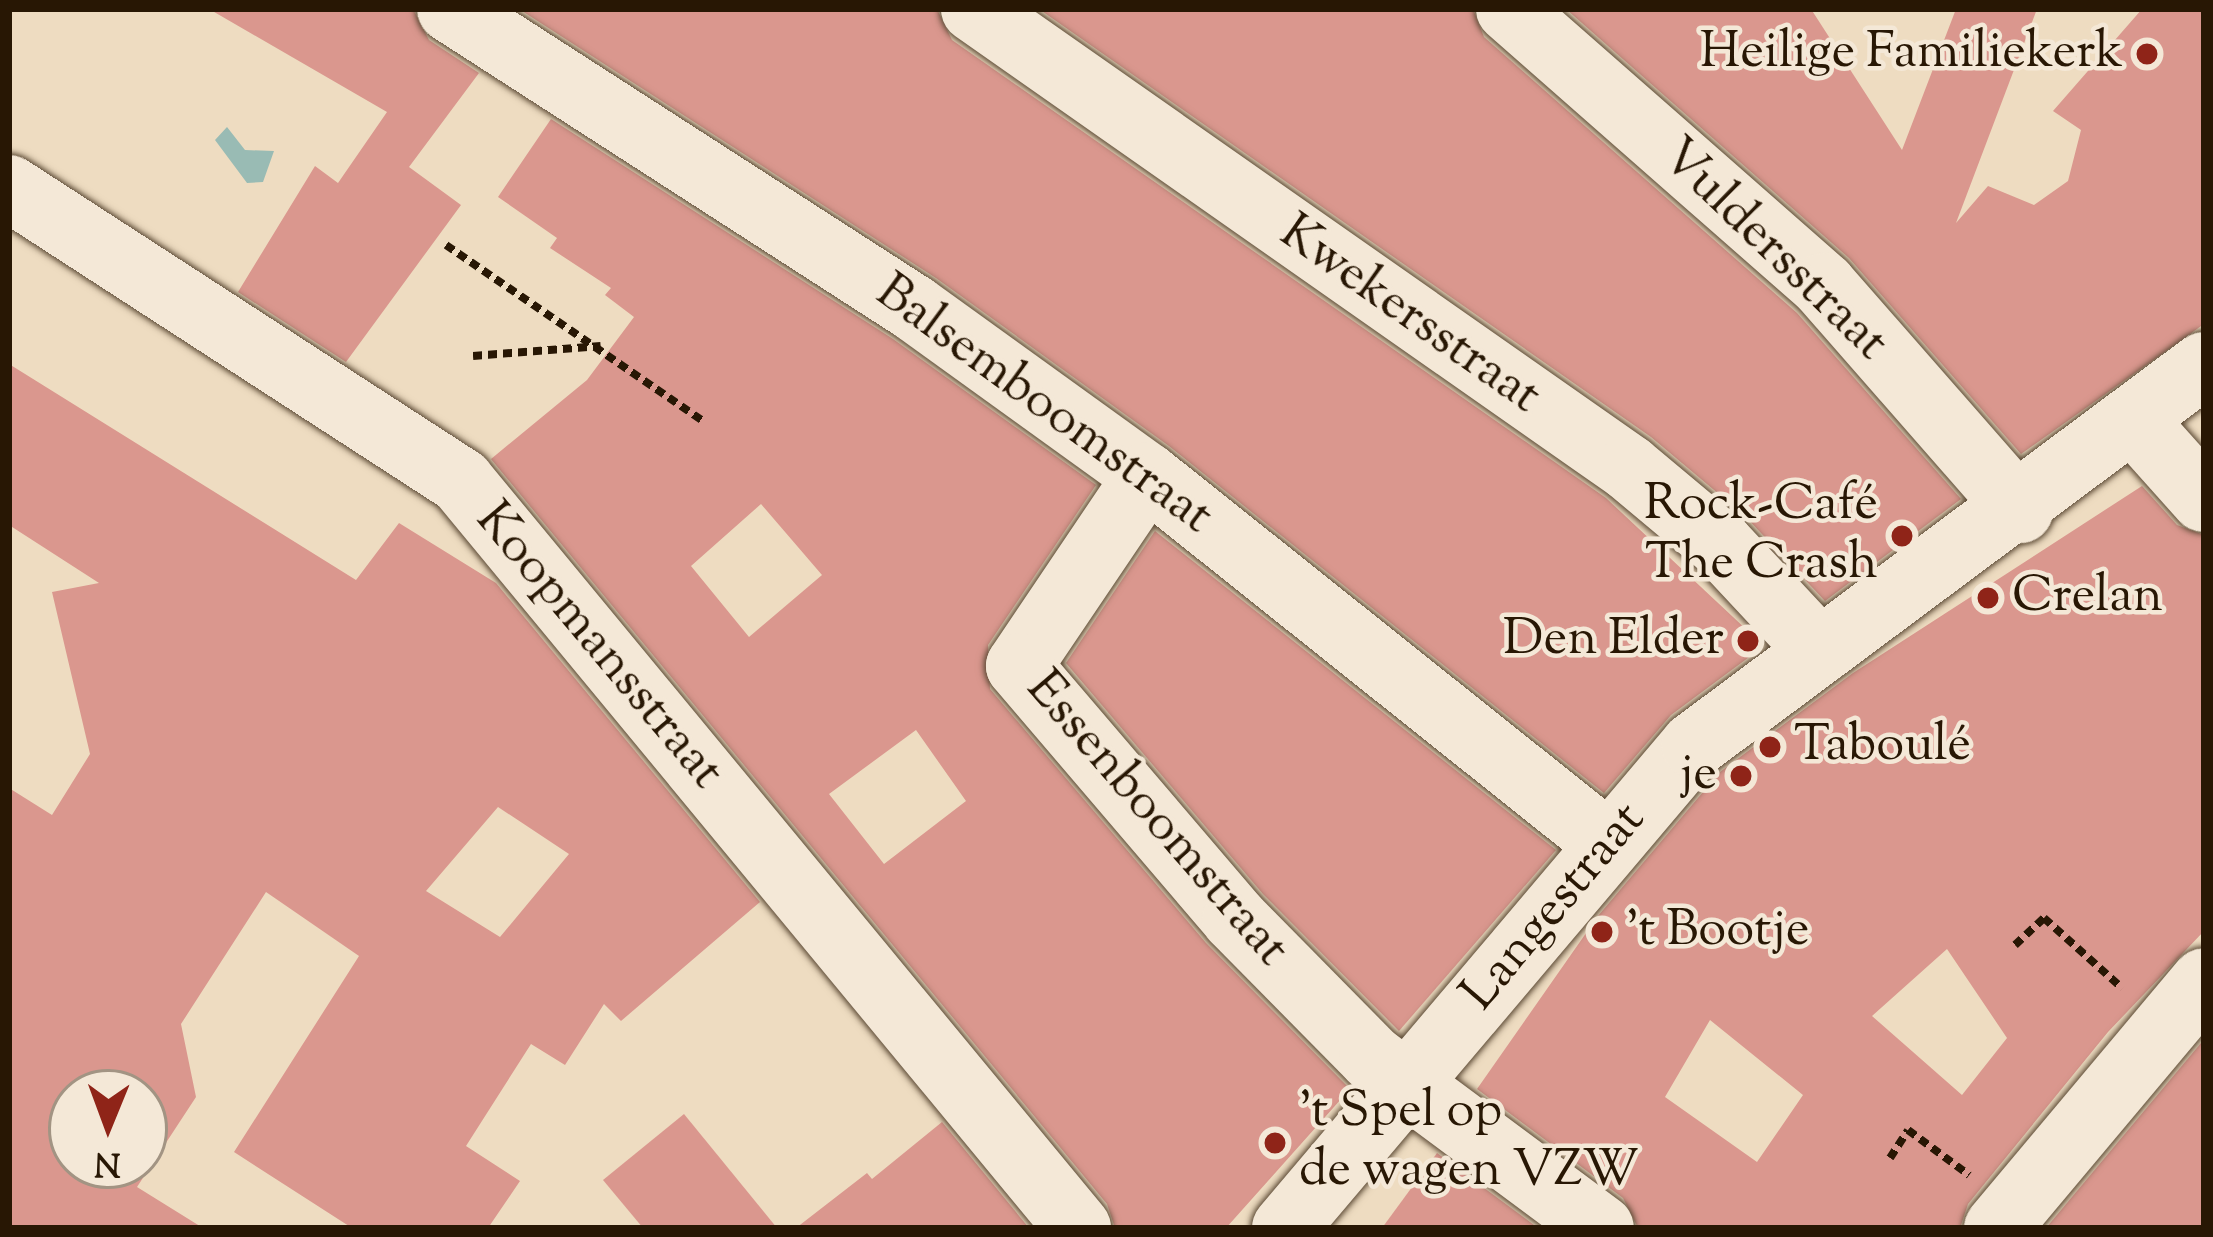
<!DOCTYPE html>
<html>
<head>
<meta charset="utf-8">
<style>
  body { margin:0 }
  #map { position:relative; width:2213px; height:1237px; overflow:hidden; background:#eedcc1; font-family:"Sorts Mill Goudy",serif }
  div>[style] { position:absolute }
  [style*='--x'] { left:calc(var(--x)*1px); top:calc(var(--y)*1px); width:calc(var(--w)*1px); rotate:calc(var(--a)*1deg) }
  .water>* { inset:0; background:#99bbb4 }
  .building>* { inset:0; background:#da978e }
  .path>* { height:8px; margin-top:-4px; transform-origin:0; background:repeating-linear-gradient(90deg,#281704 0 9px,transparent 0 15px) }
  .roads { filter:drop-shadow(0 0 3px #5a4833) drop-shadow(0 0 3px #5a4833) }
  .minor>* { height:66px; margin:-33px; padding:0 33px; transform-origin:33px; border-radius:33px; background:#f4e8d7 }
  .dots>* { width:33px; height:33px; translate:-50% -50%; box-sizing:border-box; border:6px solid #f4e8d7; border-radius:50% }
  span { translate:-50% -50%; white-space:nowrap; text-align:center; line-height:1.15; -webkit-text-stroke:9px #f4e8d7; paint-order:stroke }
  .poi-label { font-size:51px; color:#281704 }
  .right { translate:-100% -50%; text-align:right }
  .left { translate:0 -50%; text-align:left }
  .street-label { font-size:51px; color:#281704 }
  .frame { position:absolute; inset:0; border:12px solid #281704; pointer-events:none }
  .north { position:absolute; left:48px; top:1069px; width:120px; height:120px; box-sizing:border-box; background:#f4e8d7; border:3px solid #a29483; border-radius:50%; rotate:181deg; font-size:33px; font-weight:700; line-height:48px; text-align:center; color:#281704 }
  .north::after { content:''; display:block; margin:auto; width:42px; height:54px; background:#8f2418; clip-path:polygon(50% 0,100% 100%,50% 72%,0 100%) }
</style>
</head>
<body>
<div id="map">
  <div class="water">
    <div style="clip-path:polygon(227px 127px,245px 150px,274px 151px,263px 182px,247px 183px,215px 140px)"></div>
  </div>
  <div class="building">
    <div style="clip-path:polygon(209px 9px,413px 9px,429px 40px,479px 73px,409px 167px,461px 205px,346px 362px,238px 292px,315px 166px,338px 183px,387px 112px)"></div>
    <div style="clip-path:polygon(519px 9px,937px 9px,952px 40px,1606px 498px,1764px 646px,1671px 715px,1604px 793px,1169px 446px,936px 278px)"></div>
    <div style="clip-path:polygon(1039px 9px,1473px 9px,1484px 37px,1797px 313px,1961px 499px,1825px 601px,1745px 516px,1651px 437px)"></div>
    <div style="clip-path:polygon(1566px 9px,1811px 9px,1902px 150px,1956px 9px,2037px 9px,1956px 223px,1988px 186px,2034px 205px,2068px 181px,2081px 130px,2053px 111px,2142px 9px,2204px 9px,2204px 324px,2021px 454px,1849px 258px)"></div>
    <div style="clip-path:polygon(evenodd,551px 119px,893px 339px,1096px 485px,988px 645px,990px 689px,1206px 943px,1350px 1089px,1226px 1228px,1115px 1228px,1107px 1204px,491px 459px,587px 380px,634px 317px,605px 295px,611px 288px,550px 248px,557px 238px,498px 197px,551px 119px,761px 504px,822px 575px,749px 637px,691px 566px,761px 504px,551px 119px,916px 730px,966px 801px,884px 864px,829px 794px,916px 730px)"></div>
    <div style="clip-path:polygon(evenodd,9px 364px,356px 580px,399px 523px,496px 583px,760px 902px,621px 1021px,604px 1004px,565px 1065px,531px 1044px,466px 1146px,520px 1181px,488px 1228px,352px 1228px,234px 1152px,359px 956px,266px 892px,181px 1024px,196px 1097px,137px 1187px,203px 1228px,9px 1228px,9px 788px,52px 815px,90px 754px,52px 592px,99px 583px,9px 525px,9px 364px,498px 807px,569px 854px,500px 937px,426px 891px,498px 807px,9px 364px,72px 1093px,144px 1093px,144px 1165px,72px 1165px,72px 1093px)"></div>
    <div style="clip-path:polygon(evenodd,2142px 486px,2177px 525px,2204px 535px,2204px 931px,2108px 1032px,1968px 1204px,1960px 1228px,1638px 1228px,1623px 1198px,1477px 1089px,1598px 916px,1720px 772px,1853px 673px,2142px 486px,1947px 949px,2007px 1038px,1962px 1095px,1872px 1016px,1947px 949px,2142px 486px,1710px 1020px,1803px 1095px,1757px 1162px,1665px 1097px,1710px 1020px)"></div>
    <div style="clip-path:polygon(1155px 531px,1556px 850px,1399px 1031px,1263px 894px,1066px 663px)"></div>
    <div style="clip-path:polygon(2201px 1043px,2204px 1228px,2046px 1228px)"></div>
    <div style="clip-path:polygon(684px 1114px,777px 1228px,643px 1228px,603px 1180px)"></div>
    <div style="clip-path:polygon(942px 1122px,1029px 1228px,796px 1228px,867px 1173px,872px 1179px)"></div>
    <div style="clip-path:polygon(1437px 1153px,1538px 1228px,1382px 1228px)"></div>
  </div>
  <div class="path">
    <div style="--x:446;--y:245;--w:311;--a:34.4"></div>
    <div style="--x:473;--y:356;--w:128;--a:-4.5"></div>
    <div style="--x:2015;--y:945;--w:40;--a:-43"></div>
    <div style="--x:2044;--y:918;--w:105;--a:41.9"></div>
    <div style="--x:1890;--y:1158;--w:33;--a:-57"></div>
    <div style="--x:1908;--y:1130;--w:76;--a:36.4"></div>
  </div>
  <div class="roads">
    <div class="minor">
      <div style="--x:450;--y:9;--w:552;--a:32.8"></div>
      <div style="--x:914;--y:308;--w:287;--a:35.8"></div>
      <div style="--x:1147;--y:476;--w:588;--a:38.58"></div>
      <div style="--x:974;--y:9;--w:800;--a:35.02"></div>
      <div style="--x:1629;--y:468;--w:120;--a:39.9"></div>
      <div style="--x:1721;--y:545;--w:145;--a:47"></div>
      <div style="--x:1509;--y:9;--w:419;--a:41.3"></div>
      <div style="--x:1824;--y:286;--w:298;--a:48.8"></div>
      <div style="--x:9;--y:188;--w:539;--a:32.95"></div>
      <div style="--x:461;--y:481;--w:969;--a:50.44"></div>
      <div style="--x:2136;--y:423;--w:102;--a:48.2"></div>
      <div style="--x:1147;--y:476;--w:229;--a:124"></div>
      <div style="--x:1019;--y:666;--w:333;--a:49.5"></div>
      <div style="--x:1235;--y:919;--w:195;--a:45.4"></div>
      <div style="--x:1372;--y:1058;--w:285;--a:36.6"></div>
      <div style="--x:1285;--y:1228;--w:633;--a:-49.74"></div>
      <div style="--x:1694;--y:745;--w:636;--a:-36.69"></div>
      <div style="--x:1997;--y:1228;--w:322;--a:-50"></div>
    </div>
  </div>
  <div class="dots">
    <div style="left:2147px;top:54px;background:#8f2418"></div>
    <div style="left:1902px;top:536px;background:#8f2418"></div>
    <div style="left:1988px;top:598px;background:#8f2418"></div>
    <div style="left:1748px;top:641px;background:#8f2418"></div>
    <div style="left:1770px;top:747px;background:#8f2418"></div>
    <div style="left:1741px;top:776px;background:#8f2418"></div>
    <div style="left:1602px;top:932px;background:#8f2418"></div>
    <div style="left:1275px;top:1143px;background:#8f2418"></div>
  </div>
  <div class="poi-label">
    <span class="right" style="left:2123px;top:54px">Heilige Familiekerk</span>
    <span class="right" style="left:1878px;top:536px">Rock-Café<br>The Crash</span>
    <span class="left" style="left:2012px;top:598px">Crelan</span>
    <span class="right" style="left:1724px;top:641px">Den Elder</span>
    <span class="left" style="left:1794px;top:747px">Taboulé</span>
    <span class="right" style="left:1717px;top:776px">je</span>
    <span class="left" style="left:1626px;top:932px">'t Bootje</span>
    <span class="left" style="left:1299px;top:1143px">'t Spel op<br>de wagen VZW</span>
  </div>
  <div class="street-label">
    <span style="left:1773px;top:251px;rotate:44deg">Vuldersstraat</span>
    <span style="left:1409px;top:316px;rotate:35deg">Kwekersstraat</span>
    <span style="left:1043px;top:406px;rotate:36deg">Balsemboomstraat</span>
    <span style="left:598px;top:647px;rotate:50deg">Koopmansstraat</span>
    <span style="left:1156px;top:820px;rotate:49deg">Essenboomstraat</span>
    <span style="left:1555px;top:908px;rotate:-50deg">Langestraat</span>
  </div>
  <div class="frame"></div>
  <div class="north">N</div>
</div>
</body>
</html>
